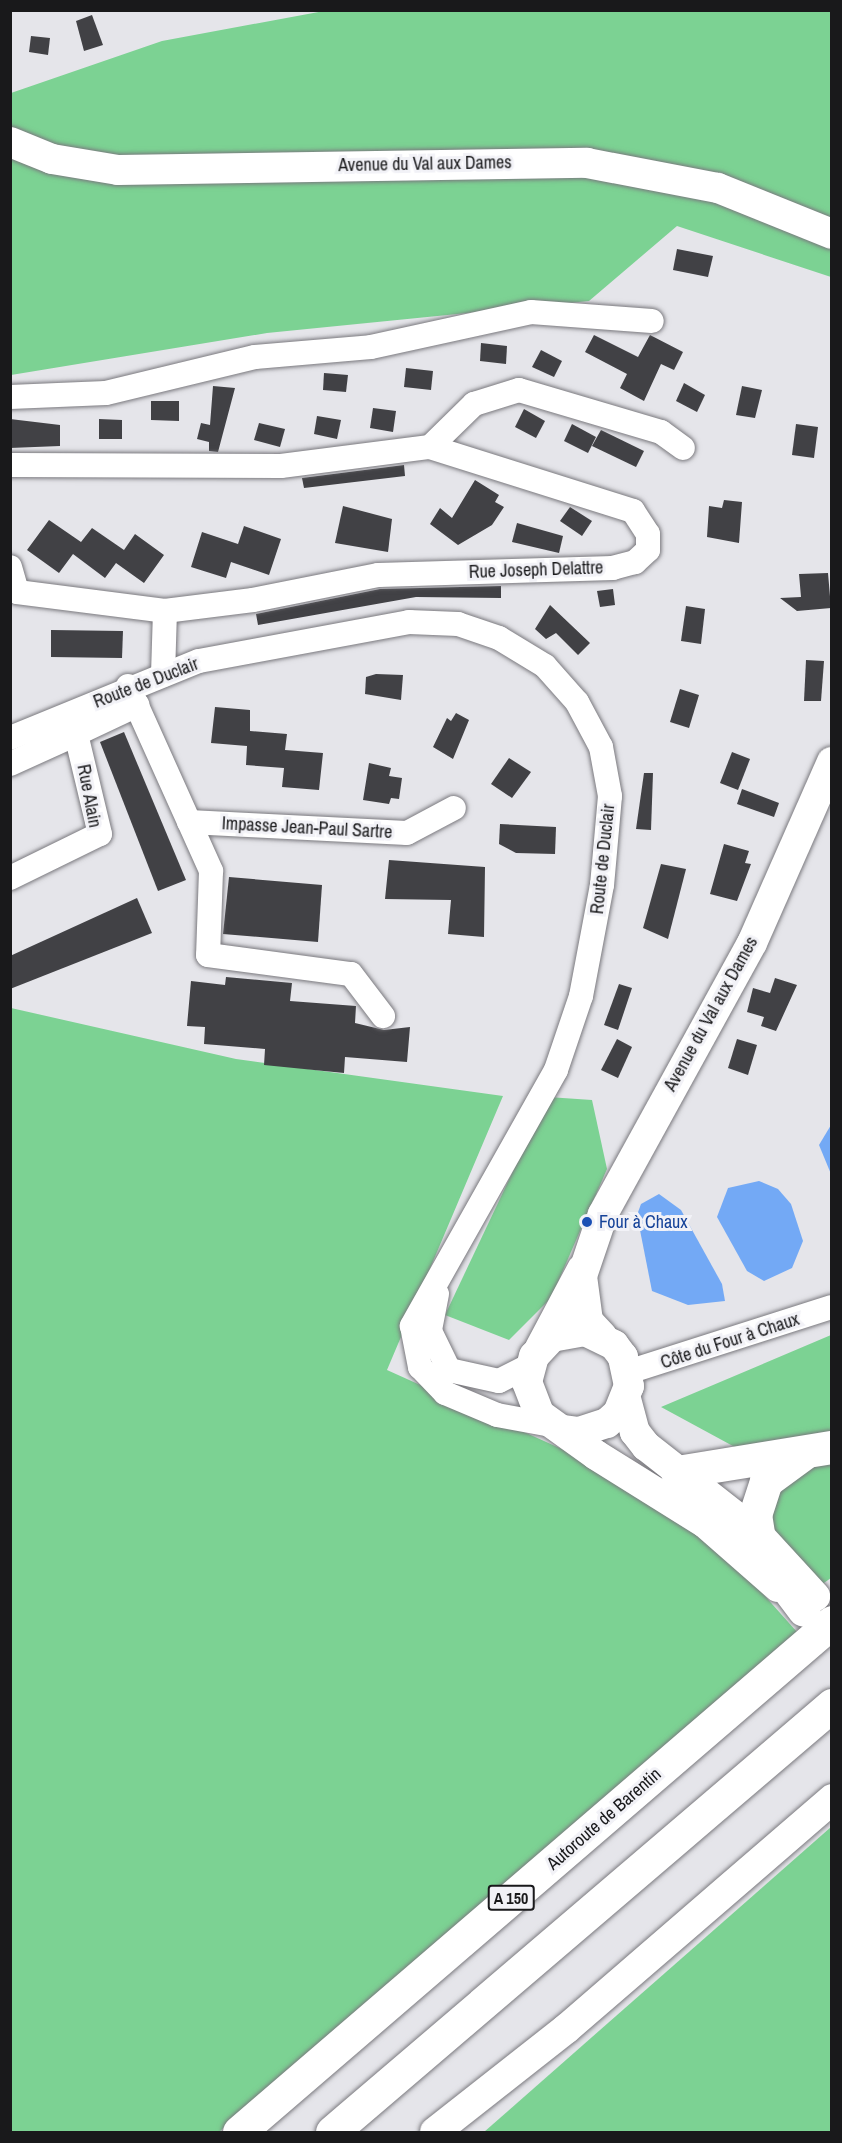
<!DOCTYPE html>
<html>
<head>
<meta charset="utf-8">
<style>
  body { margin:0 }
  #map { position:relative; width:842px; height:2143px; overflow:hidden; background:#e5e5ea; font-family:"Archivo Narrow",sans-serif }
  div>[style] { position:absolute }
  [style*='--x'] { left:calc(var(--x)*1px); top:calc(var(--y)*1px); width:calc(var(--w)*1px); rotate:calc(var(--a)*1deg) }
  .green>* { inset:0; background:#7cd293 }
  .water>* { inset:0; background:#73a9f5 }
  .building>* { inset:0; background:#414145 }
  .roads { filter:drop-shadow(0 0 2px #7a797e) drop-shadow(0 0 2px #7a797e) }
  .minor>* { height:24px; margin:-12px; padding:0 12px; transform-origin:12px; border-radius:12px; background:#fff }
  .major>* { height:30px; margin:-15px; padding:0 15px; transform-origin:15px; border-radius:15px; background:#fff }
  .highway>* { height:33px; margin:-16.5px; padding:0 16.5px; transform-origin:16.5px; border-radius:16.5px; background:#fff }
  .dots>* { width:16px; height:16px; translate:-50% -50%; box-sizing:border-box; border:3px solid #f2f2f7; border-radius:50% }
  span { translate:-50% -50%; white-space:nowrap; text-align:center; line-height:1.15; -webkit-text-stroke:6px #f2f2f7; paint-order:stroke }
  .shield-label span { padding:2px 4px; background:#f2f2f7; border:2px solid; border-radius:4px; -webkit-text-stroke-width:0 }
  .shield-label { font-size:16px; color:#19191b; font-weight:700 }
  .street-label { font-size:18px; color:#19191b }
  .transit-label { font-size:18px; color:#164399 }
  .left { translate:0 -50%; text-align:left }
  .frame { position:absolute; inset:0; border:12px solid #19191b; pointer-events:none }
</style>
</head>
<body>
<div id="map">
  <div class="green">
    <div style="clip-path:polygon(324px 11px,831px 11px,831px 277px,677px 226px,589px 301px,267px 333px,11px 375px,11px 93px,162px 41px)"></div>
    <div style="clip-path:polygon(11px 1008px,236px 1059px,503px 1096px,387px 1370px,626px 1478px,721px 1547px,797px 1632px,219px 2132px,11px 2132px)"></div>
    <div style="clip-path:polygon(548px 1097px,592px 1100px,607px 1169px,551px 1298px,509px 1340px,445px 1315px)"></div>
    <div style="clip-path:polygon(831px 1335px,831px 1578px,821px 1585px,767px 1523px,755px 1458px,661px 1407px)"></div>
    <div style="clip-path:polygon(831px 1827px,831px 2132px,484px 2132px)"></div>
  </div>
  <div class="water">
    <div style="clip-path:polygon(831px 1125px,831px 1174px,819px 1145px)"></div>
    <div style="clip-path:polygon(759px 1181px,778px 1189px,791px 1204px,803px 1241px,792px 1268px,764px 1281px,747px 1271px,717px 1217px,728px 1188px)"></div>
    <div style="clip-path:polygon(659px 1194px,681px 1210px,722px 1284px,725px 1301px,688px 1305px,652px 1291px,637px 1215px,641px 1204px)"></div>
  </div>
  <div class="building">
    <div style="clip-path:polygon(92px 15px,103px 45px,84px 51px,76px 21px)"></div>
    <div style="clip-path:polygon(31px 36px,50px 38px,48px 55px,29px 52px)"></div>
    <div style="clip-path:polygon(677px 249px,713px 256px,708px 277px,673px 270px)"></div>
    <div style="clip-path:polygon(594px 335px,638px 357px,650px 335px,683px 352px,674px 370px,661px 364px,644px 401px,620px 388px,627px 374px,585px 352px)"></div>
    <div style="clip-path:polygon(481px 343px,507px 346px,506px 364px,480px 361px)"></div>
    <div style="clip-path:polygon(541px 350px,562px 361px,554px 377px,532px 367px)"></div>
    <div style="clip-path:polygon(406px 368px,433px 371px,431px 390px,404px 387px)"></div>
    <div style="clip-path:polygon(324px 373px,348px 375px,346px 392px,323px 390px)"></div>
    <div style="clip-path:polygon(684px 383px,705px 395px,697px 412px,676px 401px)"></div>
    <div style="clip-path:polygon(213px 386px,235px 388px,218px 452px,209px 451px,209px 442px,197px 439px,201px 423px,210px 425px)"></div>
    <div style="clip-path:polygon(742px 386px,762px 390px,755px 418px,736px 415px)"></div>
    <div style="clip-path:polygon(151px 401px,179px 401px,179px 421px,151px 420px)"></div>
    <div style="clip-path:polygon(373px 408px,396px 411px,393px 432px,370px 428px)"></div>
    <div style="clip-path:polygon(524px 409px,545px 421px,536px 438px,515px 427px)"></div>
    <div style="clip-path:polygon(317px 416px,341px 420px,337px 439px,314px 434px)"></div>
    <div style="clip-path:polygon(10px 419px,60px 425px,60px 446px,10px 448px)"></div>
    <div style="clip-path:polygon(99px 419px,122px 420px,122px 439px,99px 439px)"></div>
    <div style="clip-path:polygon(259px 423px,285px 429px,280px 447px,254px 440px)"></div>
    <div style="clip-path:polygon(572px 424px,596px 437px,588px 453px,564px 441px)"></div>
    <div style="clip-path:polygon(796px 424px,818px 427px,814px 458px,792px 455px)"></div>
    <div style="clip-path:polygon(601px 430px,644px 451px,636px 467px,592px 446px)"></div>
    <div style="clip-path:polygon(404px 465px,405px 476px,304px 488px,302px 478px)"></div>
    <div style="clip-path:polygon(475px 480px,499px 495px,495px 502px,504px 507px,492px 525px,458px 545px,430px 524px,440px 508px,452px 518px)"></div>
    <div style="clip-path:polygon(724px 500px,742px 502px,739px 543px,707px 537px,709px 506px,722px 508px)"></div>
    <div style="clip-path:polygon(343px 506px,392px 519px,388px 552px,335px 543px)"></div>
    <div style="clip-path:polygon(570px 507px,592px 521px,582px 536px,560px 521px)"></div>
    <div style="clip-path:polygon(49px 520px,81px 542px,92px 528px,124px 550px,135px 534px,164px 555px,144px 583px,116px 563px,105px 578px,73px 554px,59px 573px,27px 550px)"></div>
    <div style="clip-path:polygon(517px 523px,563px 536px,559px 553px,512px 542px)"></div>
    <div style="clip-path:polygon(244px 526px,281px 539px,269px 575px,231px 562px,226px 578px,191px 567px,202px 532px,238px 544px)"></div>
    <div style="clip-path:polygon(828px 573px,831px 608px,797px 611px,780px 598px,801px 597px,799px 574px)"></div>
    <div style="clip-path:polygon(501px 586px,501px 598px,416px 597px,258px 625px,256px 614px,380px 589px)"></div>
    <div style="clip-path:polygon(613px 589px,615px 605px,600px 607px,597px 591px)"></div>
    <div style="clip-path:polygon(550px 605px,590px 643px,578px 655px,556px 633px,546px 639px,535px 629px)"></div>
    <div style="clip-path:polygon(686px 606px,705px 609px,701px 644px,681px 641px)"></div>
    <div style="clip-path:polygon(51px 630px,123px 631px,122px 658px,51px 657px)"></div>
    <div style="clip-path:polygon(806px 660px,824px 661px,821px 701px,804px 701px)"></div>
    <div style="clip-path:polygon(376px 674px,403px 675px,401px 700px,365px 694px,366px 677px)"></div>
    <div style="clip-path:polygon(680px 689px,699px 695px,689px 728px,670px 722px)"></div>
    <div style="clip-path:polygon(215px 707px,250px 710px,250px 731px,287px 734px,285px 750px,323px 753px,319px 790px,282px 787px,284px 768px,246px 765px,247px 746px,211px 743px)"></div>
    <div style="clip-path:polygon(456px 713px,469px 720px,453px 759px,433px 747px,447px 718px,451px 721px)"></div>
    <div style="clip-path:polygon(124px 732px,186px 880px,158px 891px,100px 742px)"></div>
    <div style="clip-path:polygon(732px 752px,750px 759px,738px 790px,720px 783px)"></div>
    <div style="clip-path:polygon(509px 758px,531px 772px,512px 798px,491px 784px)"></div>
    <div style="clip-path:polygon(369px 763px,391px 768px,389px 776px,402px 778px,399px 799px,391px 798px,389px 804px,363px 800px)"></div>
    <div style="clip-path:polygon(644px 773px,653px 773px,651px 830px,636px 829px)"></div>
    <div style="clip-path:polygon(742px 789px,779px 803px,774px 817px,737px 804px)"></div>
    <div style="clip-path:polygon(500px 824px,556px 827px,555px 854px,516px 853px,499px 844px)"></div>
    <div style="clip-path:polygon(724px 844px,749px 851px,745px 863px,751px 864px,737px 901px,710px 894px)"></div>
    <div style="clip-path:polygon(389px 860px,485px 867px,484px 937px,448px 934px,451px 900px,385px 899px)"></div>
    <div style="clip-path:polygon(661px 864px,686px 869px,668px 939px,643px 928px)"></div>
    <div style="clip-path:polygon(229px 877px,322px 885px,318px 942px,223px 934px)"></div>
    <div style="clip-path:polygon(137px 898px,152px 933px,10px 989px,10px 956px)"></div>
    <div style="clip-path:polygon(226px 977px,292px 983px,290px 1001px,356px 1006px,355px 1023px,384px 1030px,410px 1027px,407px 1062px,345px 1057px,344px 1073px,264px 1065px,265px 1049px,204px 1044px,205px 1027px,187px 1026px,191px 981px,225px 985px)"></div>
    <div style="clip-path:polygon(775px 978px,797px 985px,776px 1031px,761px 1026px,764px 1017px,747px 1012px,753px 988px,770px 993px)"></div>
    <div style="clip-path:polygon(619px 984px,632px 988px,618px 1030px,604px 1025px)"></div>
    <div style="clip-path:polygon(617px 1039px,632px 1047px,618px 1078px,601px 1070px)"></div>
    <div style="clip-path:polygon(737px 1039px,757px 1045px,748px 1075px,728px 1068px)"></div>
  </div>
  <div class="roads">
    <div class="minor">
      <div style="--x:10;--y:397;--w:96;--a:-2.4"></div>
      <div style="--x:106;--y:393;--w:153;--a:-13.6"></div>
      <div style="--x:255;--y:357;--w:116;--a:-4.9"></div>
      <div style="--x:371;--y:347;--w:164;--a:-12.3"></div>
      <div style="--x:531;--y:312;--w:121;--a:4.3"></div>
      <div style="--x:430;--y:447;--w:62;--a:-44.3"></div>
      <div style="--x:474;--y:404;--w:47;--a:-17.3"></div>
      <div style="--x:519;--y:390;--w:148;--a:16.5"></div>
      <div style="--x:661;--y:432;--w:27;--a:36"></div>
      <div style="--x:10;--y:465;--w:271;--a:0.2"></div>
      <div style="--x:281;--y:466;--w:150;--a:-7.3"></div>
      <div style="--x:430;--y:447;--w:213;--a:17.5"></div>
      <div style="--x:633;--y:511;--w:27;--a:57"></div>
      <div style="--x:648;--y:534;--w:16;--a:90"></div>
      <div style="--x:648;--y:550;--w:18;--a:137"></div>
      <div style="--x:635;--y:562;--w:23;--a:165"></div>
      <div style="--x:613;--y:568;--w:235;--a:178.3"></div>
      <div style="--x:378;--y:575;--w:127;--a:168.7"></div>
      <div style="--x:253;--y:600;--w:89;--a:172.9"></div>
      <div style="--x:10;--y:567;--w:26;--a:74"></div>
      <div style="--x:17;--y:592;--w:149;--a:7.3"></div>
      <div style="--x:165;--y:611;--w:64;--a:91.8"></div>
      <div style="--x:128;--y:686;--w:203;--a:65.8"></div>
      <div style="--x:211;--y:871;--w:84;--a:92"></div>
      <div style="--x:208;--y:955;--w:144;--a:7.6"></div>
      <div style="--x:351;--y:974;--w:53;--a:52.7"></div>
      <div style="--x:10;--y:738;--w:204;--a:-22.2"></div>
      <div style="--x:199;--y:661;--w:214;--a:-10.5"></div>
      <div style="--x:409;--y:622;--w:49;--a:2.3"></div>
      <div style="--x:458;--y:624;--w:43;--a:18.9"></div>
      <div style="--x:499;--y:638;--w:54;--a:31.3"></div>
      <div style="--x:545;--y:666;--w:48;--a:48.4"></div>
      <div style="--x:577;--y:702;--w:51;--a:61.9"></div>
      <div style="--x:601;--y:747;--w:50;--a:79.6"></div>
      <div style="--x:610;--y:796;--w:89;--a:95.1"></div>
      <div style="--x:602;--y:885;--w:113;--a:100.7"></div>
      <div style="--x:581;--y:996;--w:78;--a:108.7"></div>
      <div style="--x:556;--y:1070;--w:294;--a:119.4"></div>
      <div style="--x:412;--y:1326;--w:42;--a:79"></div>
      <div style="--x:420;--y:1367;--w:36;--a:46"></div>
      <div style="--x:445;--y:1393;--w:56;--a:22.9"></div>
      <div style="--x:497;--y:1415;--w:55;--a:10.5"></div>
      <div style="--x:10;--y:764;--w:72;--a:-24.4"></div>
      <div style="--x:189;--y:822;--w:218;--a:2.9"></div>
      <div style="--x:407;--y:833;--w:53;--a:-28"></div>
      <div style="--x:10;--y:878;--w:100;--a:-26.1"></div>
      <div style="--x:100;--y:834;--w:103;--a:-103.5"></div>
      <div style="--x:76;--y:734;--w:68;--a:-25.4"></div>
      <div style="--x:437;--y:1294;--w:38;--a:101"></div>
      <div style="--x:430;--y:1331;--w:43;--a:64"></div>
      <div style="--x:449;--y:1370;--w:51;--a:12.4"></div>
      <div style="--x:499;--y:1381;--w:35;--a:-27"></div>
      <div style="--x:628;--y:1372;--w:214;--a:-17.7"></div>
    </div>
    <div class="major">
      <div style="--x:10;--y:142;--w:45;--a:22"></div>
      <div style="--x:52;--y:159;--w:67;--a:9.5"></div>
      <div style="--x:118;--y:170;--w:469;--a:-0.9"></div>
      <div style="--x:587;--y:163;--w:133;--a:10.8"></div>
      <div style="--x:718;--y:188;--w:123;--a:22"></div>
      <div style="--x:602;--y:1336;--w:21;--a:-133"></div>
      <div style="--x:588;--y:1321;--w:45;--a:-97.6"></div>
      <div style="--x:582;--y:1276;--w:65;--a:-71.3"></div>
      <div style="--x:603;--y:1214;--w:309;--a:-61.2"></div>
      <div style="--x:752;--y:943;--w:198;--a:-66.2"></div>
      <div style="--x:540;--y:1348;--w:89;--a:-62"></div>
      <div style="--x:626;--y:1399;--w:34;--a:75"></div>
      <div style="--x:635;--y:1432;--w:18;--a:52"></div>
      <div style="--x:646;--y:1446;--w:141;--a:38.1"></div>
      <div style="--x:757;--y:1533;--w:86;--a:47.4"></div>
      <div style="--x:564;--y:1430;--w:15;--a:8"></div>
      <div style="--x:579;--y:1432;--w:29;--a:-18"></div>
      <div style="--x:607;--y:1423;--w:15;--a:-42"></div>
      <div style="--x:618;--y:1413;--w:29;--a:-68"></div>
      <div style="--x:629;--y:1386;--w:30;--a:-102"></div>
      <div style="--x:623;--y:1357;--w:15;--a:-127"></div>
      <div style="--x:614;--y:1345;--w:32;--a:-154"></div>
      <div style="--x:585;--y:1331;--w:34;--a:170"></div>
      <div style="--x:552;--y:1337;--w:26;--a:133"></div>
      <div style="--x:534;--y:1356;--w:27;--a:105"></div>
      <div style="--x:527;--y:1382;--w:34;--a:69"></div>
      <div style="--x:539;--y:1414;--w:70;--a:35.7"></div>
      <div style="--x:596;--y:1455;--w:128;--a:32"></div>
      <div style="--x:705;--y:1523;--w:97;--a:41.2"></div>
      <div style="--x:435;--y:2132;--w:167;--a:-38.2"></div>
      <div style="--x:566;--y:2029;--w:352;--a:-40.8"></div>
    </div>
    <div class="highway">
      <div style="--x:803;--y:1454;--w:46;--a:143.9"></div>
      <div style="--x:766;--y:1481;--w:35;--a:108"></div>
      <div style="--x:755;--y:1514;--w:39;--a:81"></div>
      <div style="--x:761;--y:1553;--w:71;--a:53"></div>
      <div style="--x:677;--y:1472;--w:157;--a:-9.2"></div>
      <div style="--x:239;--y:2132;--w:782;--a:-40.7"></div>
      <div style="--x:332;--y:2132;--w:658;--a:-40.5"></div>
    </div>
  </div>
  <div class="dots">
    <div style="left:587px;top:1222px;background:#1a4fb4"></div>
  </div>
  <div class="shield-label">
    <span style="left:511px;top:1898px">A 150</span>
  </div>
  <div class="street-label">
    <span style="left:425px;top:164px;rotate:-1deg">Avenue du Val aux Dames</span>
    <span style="left:536px;top:570px;rotate:-2deg">Rue Joseph Delattre</span>
    <span style="left:146px;top:683px;rotate:-21deg">Route de Duclair</span>
    <span style="left:89px;top:796px;rotate:79deg">Rue Alain</span>
    <span style="left:307px;top:828px;rotate:3deg">Impasse Jean-Paul Sartre</span>
    <span style="left:603px;top:859px;rotate:-84deg">Route de Duclair</span>
    <span style="left:711px;top:1014px;rotate:-61deg">Avenue du Val aux Dames</span>
    <span style="left:730px;top:1341px;rotate:-18deg">Côte du Four à Chaux</span>
    <span style="left:604px;top:1819px;rotate:-41deg">Autoroute de Barentin</span>
  </div>
  <div class="transit-label">
    <span class="left" style="left:599px;top:1222px">Four à Chaux</span>
  </div>
  <div class="frame"></div>
</div>
</body>
</html>
